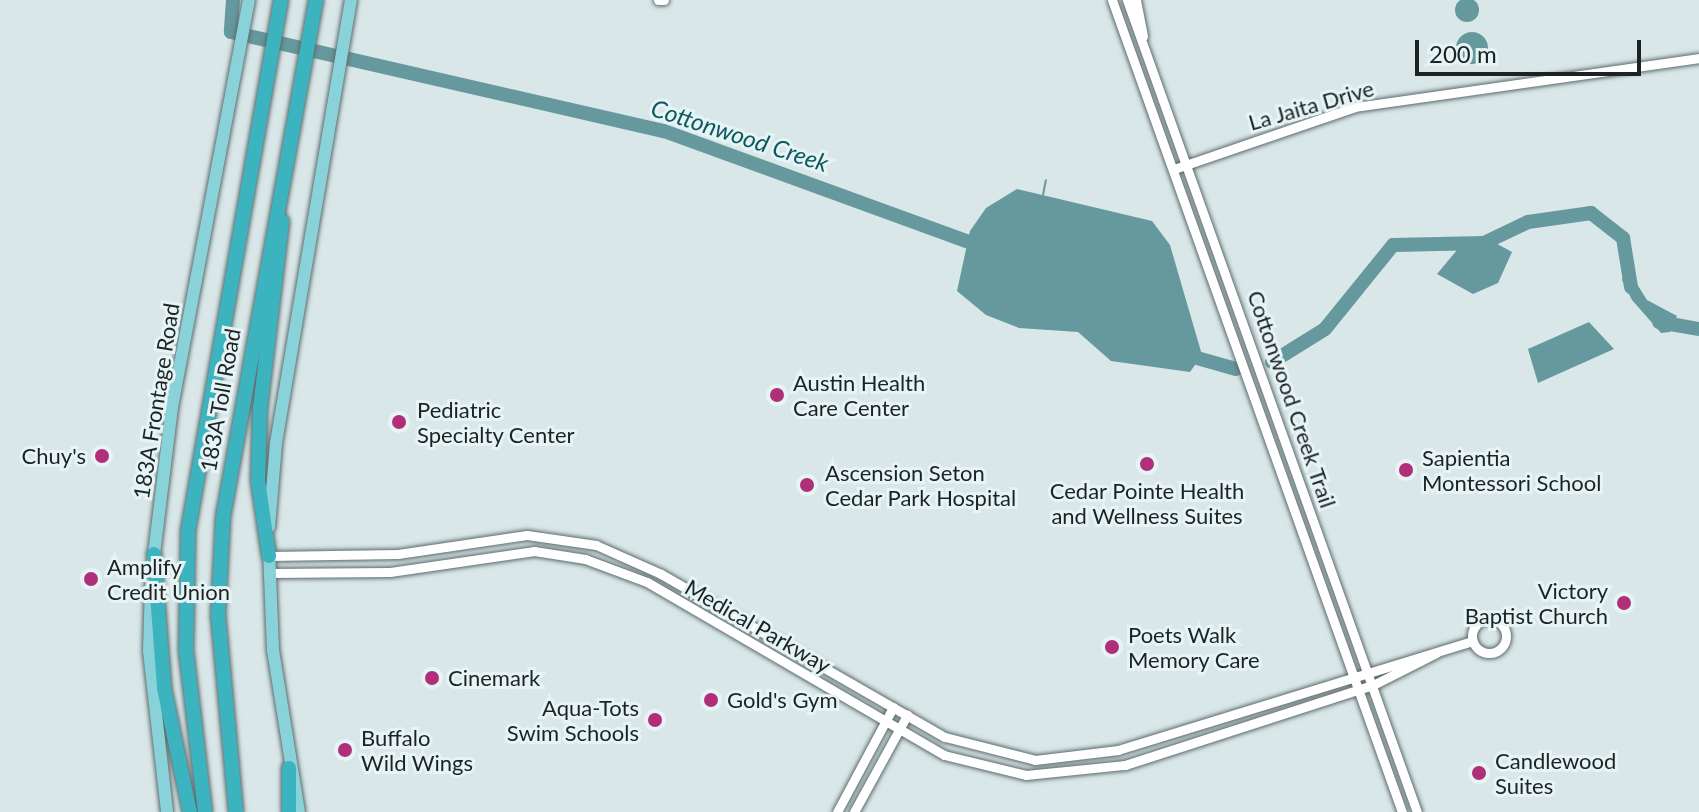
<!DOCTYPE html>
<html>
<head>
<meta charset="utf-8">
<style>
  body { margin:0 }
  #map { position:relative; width:1699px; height:812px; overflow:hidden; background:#d9e7e9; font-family:Lato,sans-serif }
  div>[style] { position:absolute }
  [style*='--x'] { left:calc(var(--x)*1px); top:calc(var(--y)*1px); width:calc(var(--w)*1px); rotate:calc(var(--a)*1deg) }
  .water>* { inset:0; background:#65999e }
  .round { border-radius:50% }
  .stream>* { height:2px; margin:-1px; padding:0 1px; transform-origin:1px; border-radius:1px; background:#65999e }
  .river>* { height:14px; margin:-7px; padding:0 7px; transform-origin:7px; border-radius:7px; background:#65999e }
  .roads { filter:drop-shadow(0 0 2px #5e6b6c) drop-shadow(0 0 2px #5e6b6c) }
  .minor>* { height:9px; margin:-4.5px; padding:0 4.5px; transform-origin:4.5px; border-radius:4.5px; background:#fff }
  .minor>.ring { margin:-4.5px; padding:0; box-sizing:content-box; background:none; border:9px solid #fff; border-radius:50% }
  .major>* { height:12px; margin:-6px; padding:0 6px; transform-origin:6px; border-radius:6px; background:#8ad2d9 }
  .highway>* { height:14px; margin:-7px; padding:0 7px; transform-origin:7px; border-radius:7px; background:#3cb4c0 }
  .dots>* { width:22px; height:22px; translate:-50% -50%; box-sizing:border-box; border:4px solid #e6f4f6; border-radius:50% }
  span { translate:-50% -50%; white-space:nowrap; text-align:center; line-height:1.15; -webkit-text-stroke:6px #e6f4f6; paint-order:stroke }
  .street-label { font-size:22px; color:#1d2223 }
  .poi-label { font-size:22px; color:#1d2223 }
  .left { translate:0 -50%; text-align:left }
  .right { translate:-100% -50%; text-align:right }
  .water-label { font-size:24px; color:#0d5960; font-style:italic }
  .scale { position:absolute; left:1415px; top:40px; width:226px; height:36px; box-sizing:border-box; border:4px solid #1d2223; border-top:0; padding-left:10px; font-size:24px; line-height:28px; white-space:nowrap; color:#1d2223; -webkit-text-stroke:6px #e6f4f6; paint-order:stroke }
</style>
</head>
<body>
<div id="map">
  <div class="water">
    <div class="round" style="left:1455px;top:-2px;width:24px;height:24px"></div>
    <div class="round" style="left:1456px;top:32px;width:32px;height:32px"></div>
    <div style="clip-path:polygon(1017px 189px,1152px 221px,1170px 245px,1202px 355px,1190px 372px,1111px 361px,1078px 332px,1019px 328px,986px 315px,957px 291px,970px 231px,986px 208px)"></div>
    <div style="clip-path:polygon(1490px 240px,1512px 252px,1498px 283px,1473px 294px,1437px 274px,1457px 250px)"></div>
    <div style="clip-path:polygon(1625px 265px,1647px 300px,1677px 316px,1670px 332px,1661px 333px,1632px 300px,1622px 280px)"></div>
    <div style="clip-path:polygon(1589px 322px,1614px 349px,1538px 383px,1528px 349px)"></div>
  </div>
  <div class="stream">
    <div style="--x:1043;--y:195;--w:15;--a:-79"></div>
  </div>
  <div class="river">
    <div style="--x:233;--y:0;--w:32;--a:94"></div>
    <div style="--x:231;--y:32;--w:444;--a:12.9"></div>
    <div style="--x:664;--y:131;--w:338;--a:20"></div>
    <div style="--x:1659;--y:322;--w:41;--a:9.9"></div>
    <div style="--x:1183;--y:354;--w:55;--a:15.8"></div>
    <div style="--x:1272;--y:362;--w:62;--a:-31.9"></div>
    <div style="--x:1325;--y:329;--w:108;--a:-51"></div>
    <div style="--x:1393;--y:245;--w:91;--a:-1.3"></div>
    <div style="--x:1484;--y:243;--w:49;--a:-25.5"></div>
    <div style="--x:1528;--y:222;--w:64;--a:-8.1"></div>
    <div style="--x:1591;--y:213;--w:41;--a:38"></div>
    <div style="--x:1623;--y:238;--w:50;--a:80.7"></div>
  </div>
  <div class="roads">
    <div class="minor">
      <div style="--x:658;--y:0;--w:6;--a:0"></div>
      <div style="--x:1112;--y:0;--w:862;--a:70.35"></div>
      <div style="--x:1127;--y:0;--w:862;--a:70.35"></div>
      <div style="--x:1136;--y:0;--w:37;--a:79"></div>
      <div style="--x:1174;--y:169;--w:191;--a:-18.9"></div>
      <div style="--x:1355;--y:107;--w:347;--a:-8.1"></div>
      <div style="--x:269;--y:556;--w:129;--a:-0.9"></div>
      <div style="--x:398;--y:554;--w:130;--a:-8.4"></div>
      <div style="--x:527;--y:535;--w:70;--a:8.2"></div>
      <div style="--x:596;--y:545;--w:71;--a:24"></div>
      <div style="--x:661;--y:574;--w:327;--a:29.9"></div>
      <div style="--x:945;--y:737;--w:93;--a:14.3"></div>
      <div style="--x:1035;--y:760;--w:84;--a:-6.9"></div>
      <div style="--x:1118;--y:750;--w:371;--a:-17.1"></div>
      <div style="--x:269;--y:573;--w:121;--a:-0.5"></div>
      <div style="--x:390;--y:572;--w:146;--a:-8.3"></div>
      <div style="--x:534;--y:551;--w:52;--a:8.9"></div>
      <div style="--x:585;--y:559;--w:66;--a:20.4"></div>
      <div style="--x:647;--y:582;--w:344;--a:30.2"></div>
      <div style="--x:944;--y:755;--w:84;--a:13.7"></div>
      <div style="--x:1026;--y:775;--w:100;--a:-5.8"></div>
      <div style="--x:1125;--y:765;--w:261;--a:-17.9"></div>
      <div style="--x:1373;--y:685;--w:71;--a:-26.9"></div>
      <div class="ring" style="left:1472px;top:619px;width:25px;height:25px"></div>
      <div style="--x:837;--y:812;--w:119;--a:-61.9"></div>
      <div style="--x:854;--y:812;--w:111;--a:-61.3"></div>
    </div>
    <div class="major">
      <div style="--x:269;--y:527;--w:84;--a:-85.2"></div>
      <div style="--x:276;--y:443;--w:449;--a:-80.4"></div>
      <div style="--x:269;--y:550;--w:100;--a:87.7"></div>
      <div style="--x:273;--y:650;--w:164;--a:80.9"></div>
      <div style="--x:153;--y:562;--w:156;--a:-83"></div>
      <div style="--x:172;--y:407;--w:414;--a:-79.3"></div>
      <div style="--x:151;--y:584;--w:67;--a:91.7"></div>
      <div style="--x:149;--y:651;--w:162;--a:83.6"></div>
    </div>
    <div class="highway">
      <div style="--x:154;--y:554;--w:134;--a:85.7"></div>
      <div style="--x:164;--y:688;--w:127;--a:78.2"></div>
      <div style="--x:269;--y:556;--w:76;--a:-98.3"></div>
      <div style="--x:258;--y:481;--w:72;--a:-88.4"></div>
      <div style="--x:260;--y:409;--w:189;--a:-83.3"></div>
      <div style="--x:289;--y:768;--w:44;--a:90"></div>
      <div style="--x:205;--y:812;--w:162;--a:-96.7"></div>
      <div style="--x:186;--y:651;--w:120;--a:-89"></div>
      <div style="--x:188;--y:531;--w:539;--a:-80.07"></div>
      <div style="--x:236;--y:812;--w:197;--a:-95.2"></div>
      <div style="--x:218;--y:616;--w:99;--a:-87.1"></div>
      <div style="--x:223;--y:517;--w:525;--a:-79.8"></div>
    </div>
  </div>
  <div class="dots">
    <div style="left:777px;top:395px;background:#b12f79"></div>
    <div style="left:399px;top:422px;background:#b12f79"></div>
    <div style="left:102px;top:456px;background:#b12f79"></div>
    <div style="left:1147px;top:464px;background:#b12f79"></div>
    <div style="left:1406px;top:470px;background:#b12f79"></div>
    <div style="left:807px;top:485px;background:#b12f79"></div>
    <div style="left:91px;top:579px;background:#b12f79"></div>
    <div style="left:1624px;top:603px;background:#b12f79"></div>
    <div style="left:1112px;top:647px;background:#b12f79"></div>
    <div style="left:432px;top:678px;background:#b12f79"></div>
    <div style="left:711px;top:700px;background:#b12f79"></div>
    <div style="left:655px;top:720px;background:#b12f79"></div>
    <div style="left:345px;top:750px;background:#b12f79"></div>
    <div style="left:1479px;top:773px;background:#b12f79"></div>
  </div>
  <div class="street-label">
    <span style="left:1311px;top:105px;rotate:-16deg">La Jaita Drive</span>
    <span style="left:1292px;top:399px;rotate:71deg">Cottonwood Creek Trail</span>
    <span style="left:220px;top:400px;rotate:-80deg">183A Toll Road</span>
    <span style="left:156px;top:401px;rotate:-81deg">183A Frontage Road</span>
    <span style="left:758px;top:626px;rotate:30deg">Medical Parkway</span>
  </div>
  <div class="poi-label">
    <span class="left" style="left:793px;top:395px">Austin Health<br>Care Center</span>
    <span class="left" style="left:417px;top:422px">Pediatric<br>Specialty Center</span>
    <span class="right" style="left:86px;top:456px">Chuy's</span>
    <span class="left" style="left:1422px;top:470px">Sapientia<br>Montessori School</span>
    <span class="left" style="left:825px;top:485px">Ascension Seton<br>Cedar Park Hospital</span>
    <span style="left:1147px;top:503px">Cedar Pointe Health<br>and Wellness Suites</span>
    <span class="left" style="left:107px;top:579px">Amplify<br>Credit Union</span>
    <span class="right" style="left:1608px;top:603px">Victory<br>Baptist Church</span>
    <span class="left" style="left:1128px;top:647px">Poets Walk<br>Memory Care</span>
    <span class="left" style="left:448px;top:678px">Cinemark</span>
    <span class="left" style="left:727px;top:700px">Gold's Gym</span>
    <span class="right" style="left:639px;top:720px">Aqua-Tots<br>Swim Schools</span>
    <span class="left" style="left:361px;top:750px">Buffalo<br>Wild Wings</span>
    <span class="left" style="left:1495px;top:773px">Candlewood<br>Suites</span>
  </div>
  <div class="water-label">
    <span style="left:740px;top:135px;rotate:18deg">Cottonwood Creek</span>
  </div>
  <div class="scale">200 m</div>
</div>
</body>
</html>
